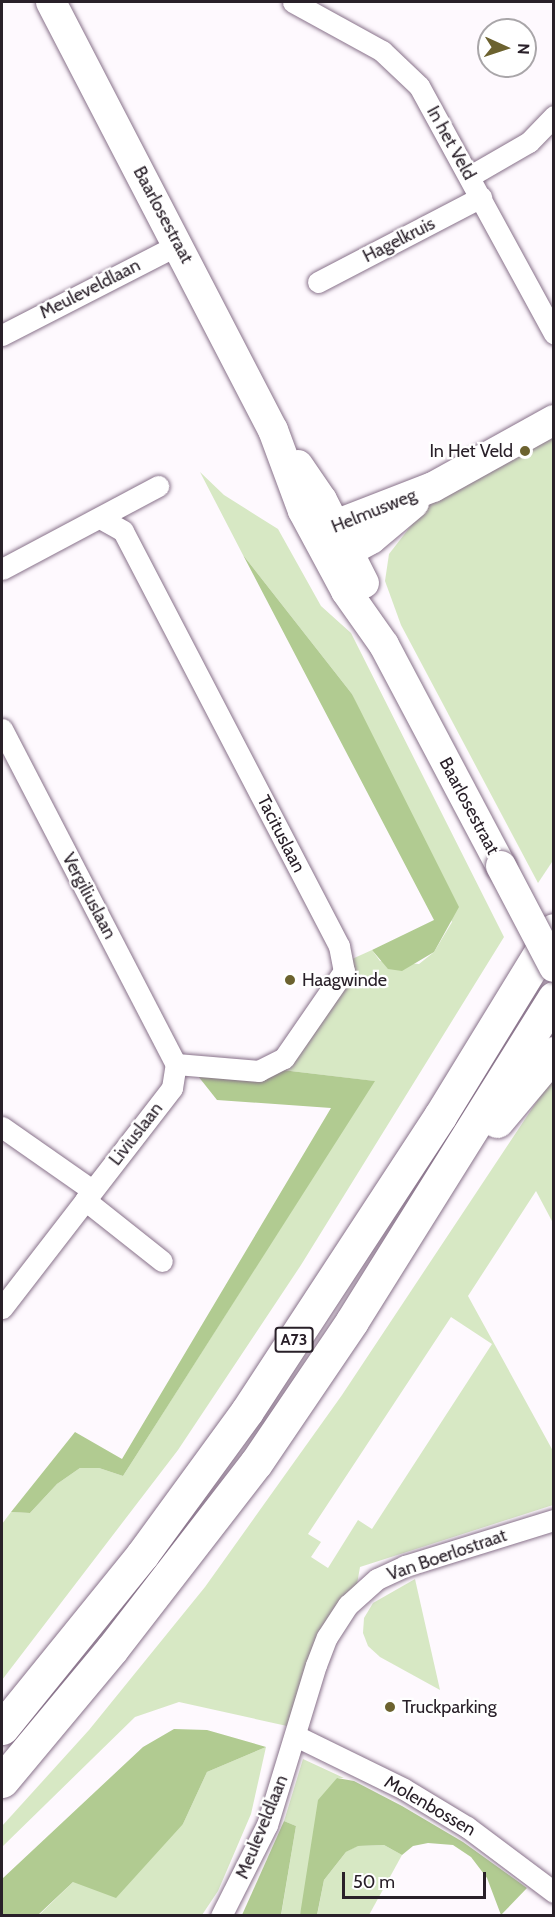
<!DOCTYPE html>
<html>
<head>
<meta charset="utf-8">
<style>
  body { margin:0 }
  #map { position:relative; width:555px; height:1917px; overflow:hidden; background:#fef9fe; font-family:Cabin,sans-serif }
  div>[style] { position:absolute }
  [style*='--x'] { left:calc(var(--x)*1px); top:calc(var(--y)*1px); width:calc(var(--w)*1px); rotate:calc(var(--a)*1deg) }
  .green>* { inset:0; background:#d7e8c4 }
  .forest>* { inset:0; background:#b1cb91 }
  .roads { filter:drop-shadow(0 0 2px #88728a) drop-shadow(0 0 2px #88728a) }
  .street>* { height:21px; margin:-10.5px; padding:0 10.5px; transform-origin:10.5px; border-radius:10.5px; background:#fff }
  .secondary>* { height:30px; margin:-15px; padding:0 15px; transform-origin:15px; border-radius:15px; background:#fff }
  .highway>* { height:33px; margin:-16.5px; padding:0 16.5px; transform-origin:16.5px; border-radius:16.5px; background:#fff }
  .bridges { filter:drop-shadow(0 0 2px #88728a) drop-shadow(0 0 2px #88728a) }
  .secondary-bridge>* { height:30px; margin:-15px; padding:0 15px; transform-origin:15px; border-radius:15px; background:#fff }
  .dots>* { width:16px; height:16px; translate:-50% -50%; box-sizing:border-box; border:3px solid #fff; border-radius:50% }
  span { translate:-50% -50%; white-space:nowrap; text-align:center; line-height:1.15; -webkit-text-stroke:4.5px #fff; paint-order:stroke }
  .shield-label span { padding:2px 4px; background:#fff; border:2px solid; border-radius:4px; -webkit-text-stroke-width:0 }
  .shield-label { font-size:16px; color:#292029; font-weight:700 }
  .street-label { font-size:18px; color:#292029 }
  .poi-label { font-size:18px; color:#292029 }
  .right { translate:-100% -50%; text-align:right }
  .left { translate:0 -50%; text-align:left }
  .frame { position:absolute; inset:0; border:3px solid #292029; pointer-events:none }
  .north { position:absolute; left:477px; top:18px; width:60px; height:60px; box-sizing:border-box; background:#fff; border:2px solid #a9a6a9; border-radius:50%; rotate:93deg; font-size:16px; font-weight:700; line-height:24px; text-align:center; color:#292029 }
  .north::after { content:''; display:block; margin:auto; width:21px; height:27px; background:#6c622f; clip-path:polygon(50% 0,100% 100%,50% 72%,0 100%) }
  .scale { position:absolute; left:342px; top:1872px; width:144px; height:27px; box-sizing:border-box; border:3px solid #292029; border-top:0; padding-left:8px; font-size:18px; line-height:21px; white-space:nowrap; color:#292029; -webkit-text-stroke:4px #fff; paint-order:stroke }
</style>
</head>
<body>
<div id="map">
  <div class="green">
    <div style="clip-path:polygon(553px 430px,554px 859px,538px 883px,401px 625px,385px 581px,389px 554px,431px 500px)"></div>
    <div style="clip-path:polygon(200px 472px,224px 495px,278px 529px,321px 606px,351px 633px,504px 937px,301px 1265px,178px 1450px,2px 1680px,2px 1524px,11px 1512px,30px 1513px,57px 1484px,80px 1468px,99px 1468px,123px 1476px,374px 1081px,282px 1070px,352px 959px,372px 950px,380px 961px,419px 964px,434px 952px,452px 922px,352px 694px,243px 555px)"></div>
    <div style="clip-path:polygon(evenodd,553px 1077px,553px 1223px,536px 1191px,468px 1296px,553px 1451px,553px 1505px,360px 1567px,357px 1584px,318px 1632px,287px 1726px,179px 1702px,135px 1717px,2px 1847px,2px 1826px,89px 1730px,205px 1587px,342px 1395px,553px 1077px,451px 1317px,492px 1344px,372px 1529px,358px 1520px,328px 1568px,311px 1557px,321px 1542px,308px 1534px,451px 1317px)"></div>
    <div style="clip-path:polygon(415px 1579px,440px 1690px,380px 1657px,368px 1646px,363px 1633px,364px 1618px,373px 1603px)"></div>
    <div style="clip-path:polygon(266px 1747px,251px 1814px,218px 1891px,202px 1915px,38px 1916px,73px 1882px,183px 1824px,207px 1772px)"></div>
    <div style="clip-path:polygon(303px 1759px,344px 1778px,337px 1778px,300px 1915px,281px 1916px,296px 1826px,284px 1821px)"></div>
    <div style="clip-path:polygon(384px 1845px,402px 1855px,369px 1915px,317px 1916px,324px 1880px,346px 1852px,357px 1846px)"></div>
  </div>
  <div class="forest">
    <div style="clip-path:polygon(243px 555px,352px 694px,459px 907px,434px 952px,402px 971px,388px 969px,372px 950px,434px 920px)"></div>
    <div style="clip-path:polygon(282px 1070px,375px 1081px,123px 1476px,99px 1468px,80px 1468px,57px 1484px,30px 1513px,11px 1512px,75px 1432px,122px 1459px,331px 1108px,217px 1100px,198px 1076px)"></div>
    <div style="clip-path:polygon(174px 1729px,207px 1730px,266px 1747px,207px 1772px,183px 1824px,116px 1898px,73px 1882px,38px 1915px,2px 1915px,2px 1879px,143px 1747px)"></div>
    <div style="clip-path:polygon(337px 1778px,354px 1781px,402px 1806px,463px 1842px,527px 1888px,501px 1915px,487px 1878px,471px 1857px,453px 1845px,428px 1843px,413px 1846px,402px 1855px,384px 1845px,358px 1846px,346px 1852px,324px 1880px,317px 1915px,300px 1915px,318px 1800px)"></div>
    <div style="clip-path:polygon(284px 1821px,296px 1826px,281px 1915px,242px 1915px)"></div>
  </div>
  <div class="roads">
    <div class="street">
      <div style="--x:293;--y:2;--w:102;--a:28.8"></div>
      <div style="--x:382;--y:51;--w:51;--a:43.4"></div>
      <div style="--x:419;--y:86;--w:282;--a:61.4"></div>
      <div style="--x:470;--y:176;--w:68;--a:-30"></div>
      <div style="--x:529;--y:142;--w:36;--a:-46"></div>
      <div style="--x:318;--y:282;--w:184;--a:-27.5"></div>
      <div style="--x:2;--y:335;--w:199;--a:-27.2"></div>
      <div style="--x:100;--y:518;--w:26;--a:29"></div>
      <div style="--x:123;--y:531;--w:468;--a:62.5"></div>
      <div style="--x:339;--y:946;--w:25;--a:79"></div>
      <div style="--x:344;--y:971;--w:106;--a:124.6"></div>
      <div style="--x:284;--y:1058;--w:28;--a:153"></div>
      <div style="--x:259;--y:1071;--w:83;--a:-175.2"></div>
      <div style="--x:2;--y:569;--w:177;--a:-28"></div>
      <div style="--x:2;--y:729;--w:377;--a:62.6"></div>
      <div style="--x:2;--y:1127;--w:110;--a:35"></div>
      <div style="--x:85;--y:1200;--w:98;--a:38.4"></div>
      <div style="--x:2;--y:1308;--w:278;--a:-52.3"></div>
      <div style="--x:172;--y:1088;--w:24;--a:-81"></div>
      <div style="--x:296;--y:1736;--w:120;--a:26.1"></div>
      <div style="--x:404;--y:1789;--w:74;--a:31.1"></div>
      <div style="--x:467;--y:1827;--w:109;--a:36.8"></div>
      <div style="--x:221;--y:1916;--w:102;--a:-63.2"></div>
      <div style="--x:267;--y:1825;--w:167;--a:-73"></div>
      <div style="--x:316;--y:1665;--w:30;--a:-69"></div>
      <div style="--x:327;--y:1637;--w:38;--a:-57"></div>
      <div style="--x:348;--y:1605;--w:39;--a:-42"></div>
      <div style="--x:377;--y:1579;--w:31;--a:-25"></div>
      <div style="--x:405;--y:1566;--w:156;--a:-17.2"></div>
    </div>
    <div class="secondary">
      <div style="--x:51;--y:2;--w:482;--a:62.6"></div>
      <div style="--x:273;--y:430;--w:86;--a:69.7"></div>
      <div style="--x:303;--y:511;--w:91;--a:61.7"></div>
      <div style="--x:346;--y:591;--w:66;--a:54.9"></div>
      <div style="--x:384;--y:645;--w:250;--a:62.1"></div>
      <div style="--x:298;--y:465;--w:42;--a:55.6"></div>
      <div style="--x:322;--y:500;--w:93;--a:63.2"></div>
      <div style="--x:317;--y:536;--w:21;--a:-31"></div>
      <div style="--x:335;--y:525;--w:105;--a:-21.2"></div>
      <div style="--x:433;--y:487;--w:138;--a:-29"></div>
      <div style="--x:331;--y:561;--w:46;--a:-28.8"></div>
      <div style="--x:371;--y:539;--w:56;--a:-39.9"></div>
    </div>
    <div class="highway">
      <div style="--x:497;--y:1121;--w:89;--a:-50"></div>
      <div style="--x:2;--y:1728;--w:223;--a:-51"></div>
      <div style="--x:142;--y:1555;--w:178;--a:-53.9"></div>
      <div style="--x:247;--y:1411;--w:353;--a:-56.8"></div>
      <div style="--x:440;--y:1116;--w:218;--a:-58.5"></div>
      <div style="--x:2;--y:1781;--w:172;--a:-50.2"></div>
      <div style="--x:112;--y:1649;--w:235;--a:-52.3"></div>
      <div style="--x:256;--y:1463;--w:171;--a:-55.9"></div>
      <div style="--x:352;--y:1321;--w:381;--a:-58"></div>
    </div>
  </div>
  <div class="bridges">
    <div class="secondary-bridge">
      <div style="--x:501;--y:866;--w:114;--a:62.3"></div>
    </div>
  </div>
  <div class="dots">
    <div style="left:525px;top:451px;background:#6c622f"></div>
    <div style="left:290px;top:980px;background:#6c622f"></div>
    <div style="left:390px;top:1707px;background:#6c622f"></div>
  </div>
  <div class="shield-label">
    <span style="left:294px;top:1340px">A73</span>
  </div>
  <div class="street-label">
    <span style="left:451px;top:143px;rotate:61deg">In het Veld</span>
    <span style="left:163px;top:215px;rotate:62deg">Baarlosestraat</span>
    <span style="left:399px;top:240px;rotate:-27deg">Hagelkruis</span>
    <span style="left:90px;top:289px;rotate:-27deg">Meuleveldlaan</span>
    <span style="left:374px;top:511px;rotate:-22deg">Helmusweg</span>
    <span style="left:469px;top:806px;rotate:62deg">Baarlosestraat</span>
    <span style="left:281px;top:834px;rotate:63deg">Tacituslaan</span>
    <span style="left:89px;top:896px;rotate:62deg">Vergiliuslaan</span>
    <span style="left:136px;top:1134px;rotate:-52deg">Liviuslaan</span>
    <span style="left:447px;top:1555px;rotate:-19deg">Van Boerlostraat</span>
    <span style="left:430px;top:1806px;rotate:30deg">Molenbossen</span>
    <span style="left:262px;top:1827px;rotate:-68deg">Meuleveldlaan</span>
  </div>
  <div class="poi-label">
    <span class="right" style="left:513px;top:451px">In Het Veld</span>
    <span class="left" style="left:302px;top:980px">Haagwinde</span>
    <span class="left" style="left:402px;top:1707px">Truckparking</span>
  </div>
  <div class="frame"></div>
  <div class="north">N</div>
  <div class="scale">50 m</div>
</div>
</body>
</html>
